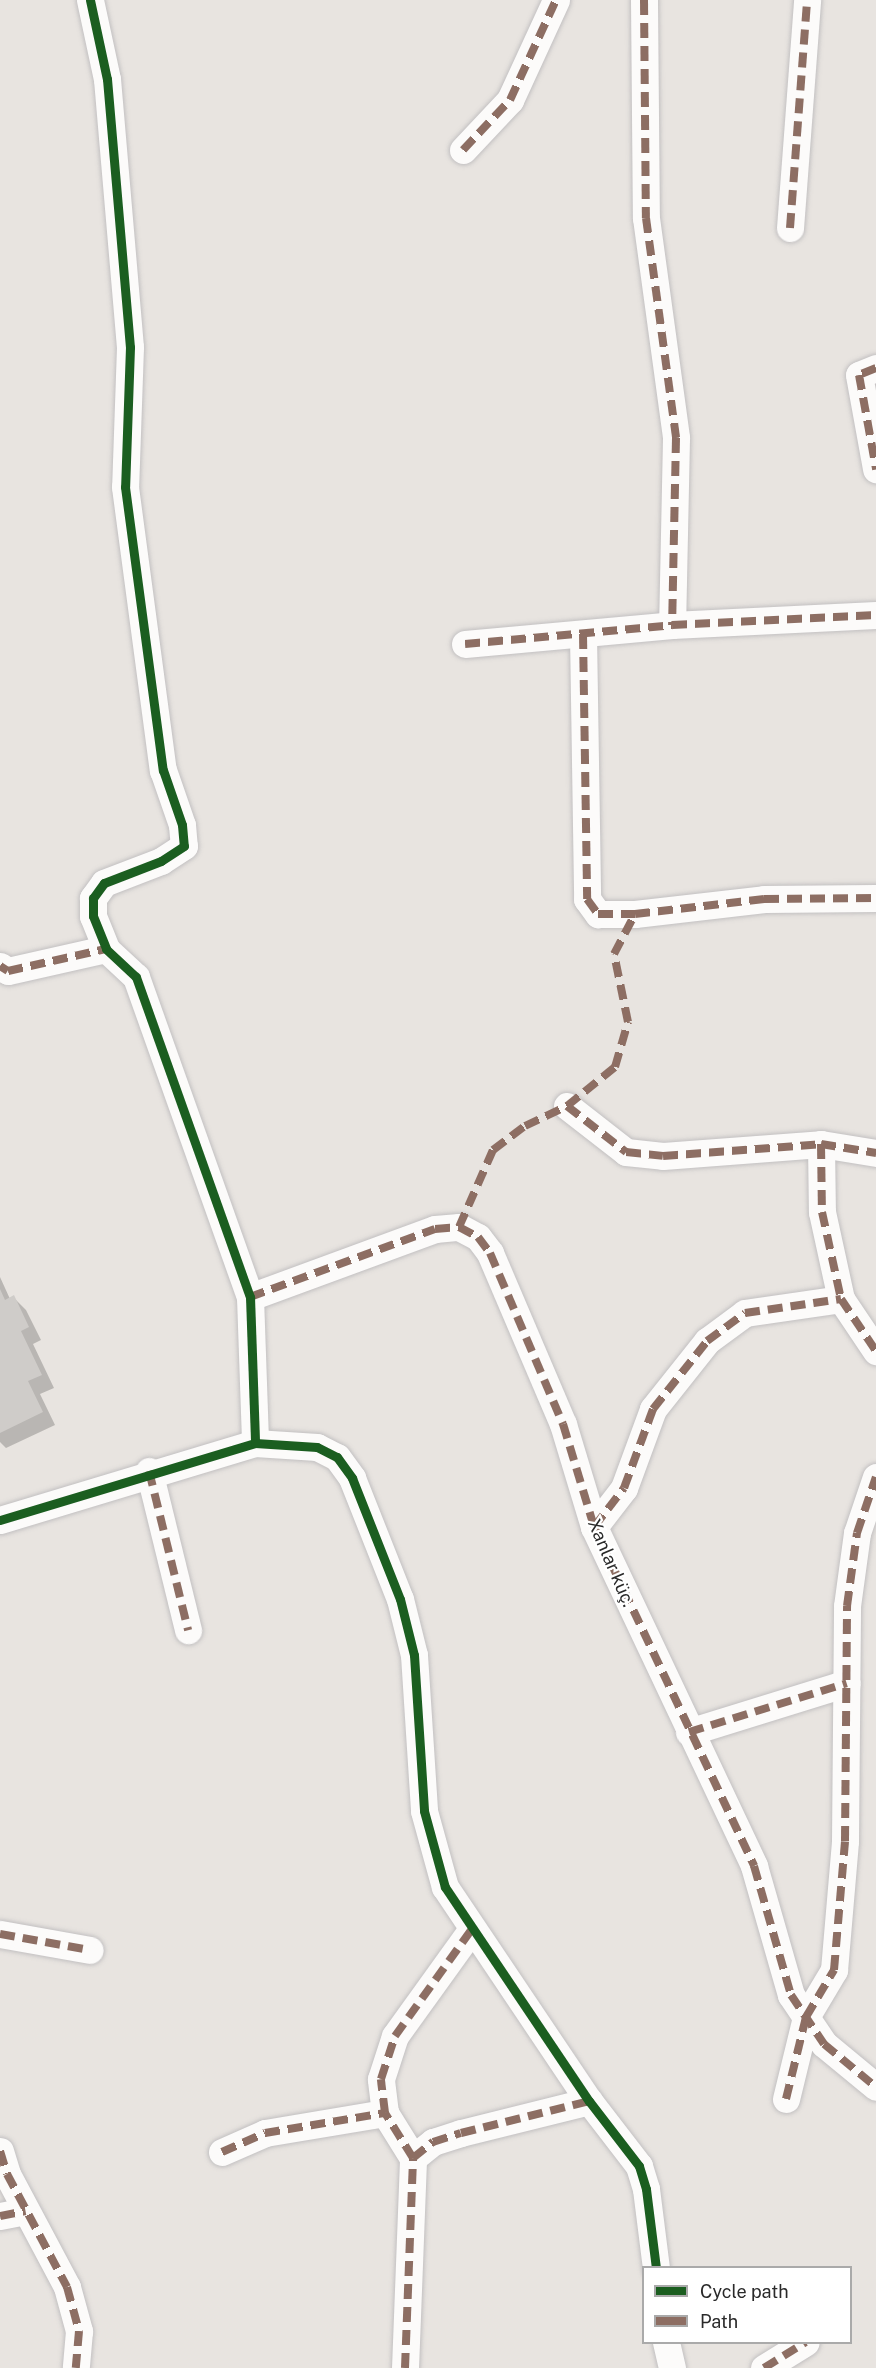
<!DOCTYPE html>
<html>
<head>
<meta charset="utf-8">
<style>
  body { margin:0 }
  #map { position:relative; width:876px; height:2368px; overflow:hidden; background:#e8e4e0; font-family:"Public Sans",sans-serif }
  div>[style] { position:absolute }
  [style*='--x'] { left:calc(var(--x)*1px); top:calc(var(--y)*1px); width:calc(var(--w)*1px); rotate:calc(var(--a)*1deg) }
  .shadow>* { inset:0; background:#0003 }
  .building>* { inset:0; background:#cfccc9 }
  .roads { filter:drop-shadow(0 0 2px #c2c0c1) drop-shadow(0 0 2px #c2c0c1) }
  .street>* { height:27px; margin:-13.5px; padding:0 13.5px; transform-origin:13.5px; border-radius:13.5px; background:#fcfbfa }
  .quiet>* { height:8px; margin-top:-4px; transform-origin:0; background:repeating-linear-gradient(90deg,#8d6e63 0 15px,transparent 0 23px) }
  .cycleway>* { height:9px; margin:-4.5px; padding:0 4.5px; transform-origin:4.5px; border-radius:4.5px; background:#1b5e20 }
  span { translate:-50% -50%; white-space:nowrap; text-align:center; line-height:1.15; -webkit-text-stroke:4.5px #fff; paint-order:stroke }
  .street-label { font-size:18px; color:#2a2a2a }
  .legend { position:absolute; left:642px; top:2266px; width:210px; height:78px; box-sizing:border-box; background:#fff; border:2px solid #aaa; margin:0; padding:8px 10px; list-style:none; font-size:18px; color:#2a2a2a }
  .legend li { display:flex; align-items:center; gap:12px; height:30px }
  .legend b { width:30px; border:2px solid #aaa }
</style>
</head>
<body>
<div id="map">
  <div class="shadow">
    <div style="clip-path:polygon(0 1277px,10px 1299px,13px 1297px,26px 1310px,41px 1340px,33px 1344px,54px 1388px,40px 1394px,55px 1425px,6px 1448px,0 1442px)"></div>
  </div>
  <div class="building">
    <div style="clip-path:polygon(0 1289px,5px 1300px,14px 1295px,29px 1327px,21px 1331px,42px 1375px,28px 1381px,43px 1412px,0 1433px)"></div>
  </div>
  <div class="roads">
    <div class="street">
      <div style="--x:90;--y:0;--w:81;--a:77.9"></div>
      <div style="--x:107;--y:79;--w:269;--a:85.1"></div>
      <div style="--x:130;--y:347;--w:140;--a:92"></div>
      <div style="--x:125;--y:487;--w:286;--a:82.4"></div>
      <div style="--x:163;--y:770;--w:58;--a:70.9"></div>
      <div style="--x:182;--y:825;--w:21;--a:85"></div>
      <div style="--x:184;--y:846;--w:27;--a:147"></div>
      <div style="--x:161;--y:861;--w:61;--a:158.9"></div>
      <div style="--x:104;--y:883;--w:19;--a:126"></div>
      <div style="--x:93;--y:898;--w:18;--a:90"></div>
      <div style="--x:93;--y:916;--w:35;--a:68"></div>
      <div style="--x:106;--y:949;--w:41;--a:43"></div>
      <div style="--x:136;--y:977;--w:340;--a:70.4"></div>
      <div style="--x:250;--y:1297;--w:146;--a:88"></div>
      <div style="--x:644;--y:0;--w:218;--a:89.5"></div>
      <div style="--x:646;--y:218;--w:222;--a:82.2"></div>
      <div style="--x:676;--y:438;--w:187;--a:91.2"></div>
      <div style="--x:463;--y:150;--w:69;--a:-46.8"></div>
      <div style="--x:510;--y:100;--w:110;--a:-65.3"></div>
      <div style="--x:790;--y:228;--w:229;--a:-85.7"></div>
      <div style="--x:876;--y:368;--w:18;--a:158"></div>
      <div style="--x:859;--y:375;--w:96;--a:79.7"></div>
      <div style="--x:583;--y:634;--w:265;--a:89.1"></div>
      <div style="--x:587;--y:899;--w:19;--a:54"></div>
      <div style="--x:598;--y:914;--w:37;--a:0"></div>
      <div style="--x:635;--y:914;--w:130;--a:-6.6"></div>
      <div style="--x:764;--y:899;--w:112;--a:-0.5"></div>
      <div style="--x:465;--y:644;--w:208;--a:-5.2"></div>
      <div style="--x:672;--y:625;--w:204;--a:-2.8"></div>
      <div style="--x:0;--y:966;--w:9;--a:32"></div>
      <div style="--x:8;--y:971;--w:100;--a:-12.7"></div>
      <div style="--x:567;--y:1106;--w:75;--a:37.9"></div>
      <div style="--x:626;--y:1152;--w:37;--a:6"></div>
      <div style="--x:663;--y:1156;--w:158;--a:-4.3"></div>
      <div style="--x:821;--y:1144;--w:56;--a:9.3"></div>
      <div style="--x:821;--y:1144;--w:68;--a:89.2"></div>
      <div style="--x:822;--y:1212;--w:89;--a:77.7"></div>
      <div style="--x:841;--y:1299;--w:63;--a:56.1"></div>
      <div style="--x:250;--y:1297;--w:197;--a:-20.2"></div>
      <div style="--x:435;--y:1229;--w:24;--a:-5"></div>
      <div style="--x:459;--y:1227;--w:21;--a:28"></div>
      <div style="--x:478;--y:1237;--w:20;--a:53"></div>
      <div style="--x:490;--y:1253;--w:186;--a:66.9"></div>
      <div style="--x:563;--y:1424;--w:108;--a:73.2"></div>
      <div style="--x:594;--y:1527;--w:375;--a:64.7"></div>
      <div style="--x:754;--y:1866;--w:134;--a:74"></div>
      <div style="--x:791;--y:1995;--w:59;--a:56"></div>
      <div style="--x:824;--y:2044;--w:67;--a:39.6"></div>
      <div style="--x:149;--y:1471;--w:164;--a:76.2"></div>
      <div style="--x:0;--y:1520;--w:266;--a:-16.8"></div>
      <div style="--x:255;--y:1443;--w:62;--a:3.7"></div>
      <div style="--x:317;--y:1447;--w:22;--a:27"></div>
      <div style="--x:337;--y:1457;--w:26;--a:54"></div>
      <div style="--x:352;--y:1478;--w:130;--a:68.4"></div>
      <div style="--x:400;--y:1599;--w:58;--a:76"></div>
      <div style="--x:414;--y:1655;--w:156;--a:86.3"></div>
      <div style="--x:424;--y:1811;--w:79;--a:74.6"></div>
      <div style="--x:445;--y:1887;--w:258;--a:56.1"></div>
      <div style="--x:589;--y:2101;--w:82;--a:52.4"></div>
      <div style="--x:639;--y:2166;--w:24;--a:73"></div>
      <div style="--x:646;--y:2189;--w:80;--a:82.8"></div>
      <div style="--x:594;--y:1527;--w:49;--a:-52.4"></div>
      <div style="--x:624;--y:1488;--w:84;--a:-69.8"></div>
      <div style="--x:653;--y:1409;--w:87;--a:-51.5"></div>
      <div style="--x:707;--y:1341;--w:47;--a:-36.4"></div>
      <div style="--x:745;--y:1313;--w:97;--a:-8.3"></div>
      <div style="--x:689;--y:1732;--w:165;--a:-17.2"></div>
      <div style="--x:0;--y:1934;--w:91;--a:10.1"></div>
      <div style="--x:786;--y:2099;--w:84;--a:-76.3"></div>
      <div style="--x:806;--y:2017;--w:55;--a:-59.2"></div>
      <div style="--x:834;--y:1970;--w:129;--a:-85.1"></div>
      <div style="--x:845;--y:1841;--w:235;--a:-89.5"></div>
      <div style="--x:847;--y:1606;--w:74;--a:-82.2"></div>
      <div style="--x:857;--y:1533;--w:59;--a:-71.3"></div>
      <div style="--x:0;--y:2151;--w:24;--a:73"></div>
      <div style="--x:7;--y:2174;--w:128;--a:62"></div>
      <div style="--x:67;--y:2287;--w:46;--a:74.7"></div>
      <div style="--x:79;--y:2331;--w:37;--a:95"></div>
      <div style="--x:222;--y:2152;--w:47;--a:-23.8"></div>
      <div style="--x:265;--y:2133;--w:122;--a:-9.5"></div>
      <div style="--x:413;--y:2158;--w:53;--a:-121.9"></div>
      <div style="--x:385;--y:2113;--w:34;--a:-97"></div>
      <div style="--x:381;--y:2079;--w:45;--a:-72"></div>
      <div style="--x:395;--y:2036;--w:132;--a:-54.3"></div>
      <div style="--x:0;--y:2216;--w:26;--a:-11"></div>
      <div style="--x:666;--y:2342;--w:27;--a:77"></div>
      <div style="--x:405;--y:2368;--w:210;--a:-87.8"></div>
      <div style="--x:413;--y:2158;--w:26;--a:-39"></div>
      <div style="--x:433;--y:2142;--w:29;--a:-18"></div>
      <div style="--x:461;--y:2133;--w:132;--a:-14"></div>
      <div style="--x:764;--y:2368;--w:49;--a:-31.8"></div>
    </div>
  </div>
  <div class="quiet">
    <div style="--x:644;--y:0;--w:218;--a:89.5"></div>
    <div style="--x:646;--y:218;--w:222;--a:82.2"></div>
    <div style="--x:676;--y:438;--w:187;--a:91.2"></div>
    <div style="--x:463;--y:150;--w:69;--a:-46.8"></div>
    <div style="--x:510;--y:100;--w:110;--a:-65.3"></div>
    <div style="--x:790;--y:228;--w:229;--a:-85.7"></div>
    <div style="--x:876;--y:368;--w:18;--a:158"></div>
    <div style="--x:859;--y:375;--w:96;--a:79.7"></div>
    <div style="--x:583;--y:634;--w:265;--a:89.1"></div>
    <div style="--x:587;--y:899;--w:19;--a:54"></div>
    <div style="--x:598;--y:914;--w:37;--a:0"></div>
    <div style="--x:635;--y:914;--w:130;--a:-6.6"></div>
    <div style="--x:764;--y:899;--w:112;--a:-0.5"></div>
    <div style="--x:465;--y:644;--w:208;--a:-5.2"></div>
    <div style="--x:672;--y:625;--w:204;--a:-2.8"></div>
    <div style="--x:0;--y:966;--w:9;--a:32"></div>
    <div style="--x:8;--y:971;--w:100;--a:-12.7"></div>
    <div style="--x:567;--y:1106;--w:75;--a:37.9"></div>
    <div style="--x:626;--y:1152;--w:37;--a:6"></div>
    <div style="--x:663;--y:1156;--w:158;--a:-4.3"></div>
    <div style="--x:821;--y:1144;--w:56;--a:9.3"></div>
    <div style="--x:821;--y:1144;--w:68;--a:89.2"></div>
    <div style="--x:822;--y:1212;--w:89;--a:77.7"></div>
    <div style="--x:841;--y:1299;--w:63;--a:56.1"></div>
    <div style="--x:459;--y:1227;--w:84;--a:-66.2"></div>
    <div style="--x:493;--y:1150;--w:40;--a:-37"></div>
    <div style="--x:525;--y:1126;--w:47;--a:-25.5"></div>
    <div style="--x:567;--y:1106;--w:62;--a:-39.1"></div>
    <div style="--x:615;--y:1067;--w:47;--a:-73.9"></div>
    <div style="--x:628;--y:1022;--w:69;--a:-101.6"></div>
    <div style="--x:614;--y:954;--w:45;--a:-62.3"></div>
    <div style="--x:250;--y:1297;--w:197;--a:-20.2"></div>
    <div style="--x:435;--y:1229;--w:24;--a:-5"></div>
    <div style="--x:459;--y:1227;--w:21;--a:28"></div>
    <div style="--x:478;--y:1237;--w:20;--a:53"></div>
    <div style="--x:490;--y:1253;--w:186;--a:66.9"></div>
    <div style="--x:563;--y:1424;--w:108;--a:73.2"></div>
    <div style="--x:594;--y:1527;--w:375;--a:64.7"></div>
    <div style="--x:754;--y:1866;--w:134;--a:74"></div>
    <div style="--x:791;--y:1995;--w:59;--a:56"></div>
    <div style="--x:824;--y:2044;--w:67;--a:39.6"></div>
    <div style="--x:149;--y:1471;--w:164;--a:76.2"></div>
    <div style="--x:594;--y:1527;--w:49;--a:-52.4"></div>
    <div style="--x:624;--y:1488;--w:84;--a:-69.8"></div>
    <div style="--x:653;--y:1409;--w:87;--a:-51.5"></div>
    <div style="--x:707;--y:1341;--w:47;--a:-36.4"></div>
    <div style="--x:745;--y:1313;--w:97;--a:-8.3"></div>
    <div style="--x:689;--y:1732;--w:165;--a:-17.2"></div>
    <div style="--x:0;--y:1934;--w:91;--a:10.1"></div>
    <div style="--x:786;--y:2099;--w:84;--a:-76.3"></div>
    <div style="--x:806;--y:2017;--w:55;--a:-59.2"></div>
    <div style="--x:834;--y:1970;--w:129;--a:-85.1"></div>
    <div style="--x:845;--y:1841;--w:235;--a:-89.5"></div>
    <div style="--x:847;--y:1606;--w:74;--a:-82.2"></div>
    <div style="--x:857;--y:1533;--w:59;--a:-71.3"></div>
    <div style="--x:0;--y:2151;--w:24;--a:73"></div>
    <div style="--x:7;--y:2174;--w:128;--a:62"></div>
    <div style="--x:67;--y:2287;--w:46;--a:74.7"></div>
    <div style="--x:79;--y:2331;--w:37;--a:95"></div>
    <div style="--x:222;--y:2152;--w:47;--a:-23.8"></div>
    <div style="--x:265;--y:2133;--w:122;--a:-9.5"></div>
    <div style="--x:413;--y:2158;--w:53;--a:-121.9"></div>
    <div style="--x:385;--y:2113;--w:34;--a:-97"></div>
    <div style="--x:381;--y:2079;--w:45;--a:-72"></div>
    <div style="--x:395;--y:2036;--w:132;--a:-54.3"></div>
    <div style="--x:0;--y:2216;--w:26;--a:-11"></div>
    <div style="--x:405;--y:2368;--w:210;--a:-87.8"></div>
    <div style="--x:413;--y:2158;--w:26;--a:-39"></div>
    <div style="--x:433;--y:2142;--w:29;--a:-18"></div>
    <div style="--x:461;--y:2133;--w:132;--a:-14"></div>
    <div style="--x:764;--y:2368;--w:49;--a:-31.8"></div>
  </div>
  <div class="cycleway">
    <div style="--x:90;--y:0;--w:81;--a:77.9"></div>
    <div style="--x:107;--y:79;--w:269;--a:85.1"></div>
    <div style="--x:130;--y:347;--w:140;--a:92"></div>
    <div style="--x:125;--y:487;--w:286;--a:82.4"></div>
    <div style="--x:163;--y:770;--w:58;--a:70.9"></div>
    <div style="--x:182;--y:825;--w:21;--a:85"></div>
    <div style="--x:184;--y:846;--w:27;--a:147"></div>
    <div style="--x:161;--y:861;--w:61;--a:158.9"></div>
    <div style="--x:104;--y:883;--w:19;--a:126"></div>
    <div style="--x:93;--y:898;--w:18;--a:90"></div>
    <div style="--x:93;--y:916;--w:35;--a:68"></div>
    <div style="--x:106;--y:949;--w:41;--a:43"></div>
    <div style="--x:136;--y:977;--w:340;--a:70.4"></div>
    <div style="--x:250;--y:1297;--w:146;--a:88"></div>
    <div style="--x:0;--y:1520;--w:266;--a:-16.8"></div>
    <div style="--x:255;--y:1443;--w:62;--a:3.7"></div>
    <div style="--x:317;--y:1447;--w:22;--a:27"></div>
    <div style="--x:337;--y:1457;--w:26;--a:54"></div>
    <div style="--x:352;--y:1478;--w:130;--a:68.4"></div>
    <div style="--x:400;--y:1599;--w:58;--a:76"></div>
    <div style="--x:414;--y:1655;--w:156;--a:86.3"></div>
    <div style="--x:424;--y:1811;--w:79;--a:74.6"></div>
    <div style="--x:445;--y:1887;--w:258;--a:56.1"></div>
    <div style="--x:589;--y:2101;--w:82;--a:52.4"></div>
    <div style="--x:639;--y:2166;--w:24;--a:73"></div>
    <div style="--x:646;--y:2189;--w:80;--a:82.8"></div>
  </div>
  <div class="street-label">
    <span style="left:611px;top:1563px;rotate:67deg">Xanlar küç.</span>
  </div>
  <ul class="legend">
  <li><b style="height:8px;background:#1b5e20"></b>Cycle path</li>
  <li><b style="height:8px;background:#8d6e63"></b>Path</li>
  </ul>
</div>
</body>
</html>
